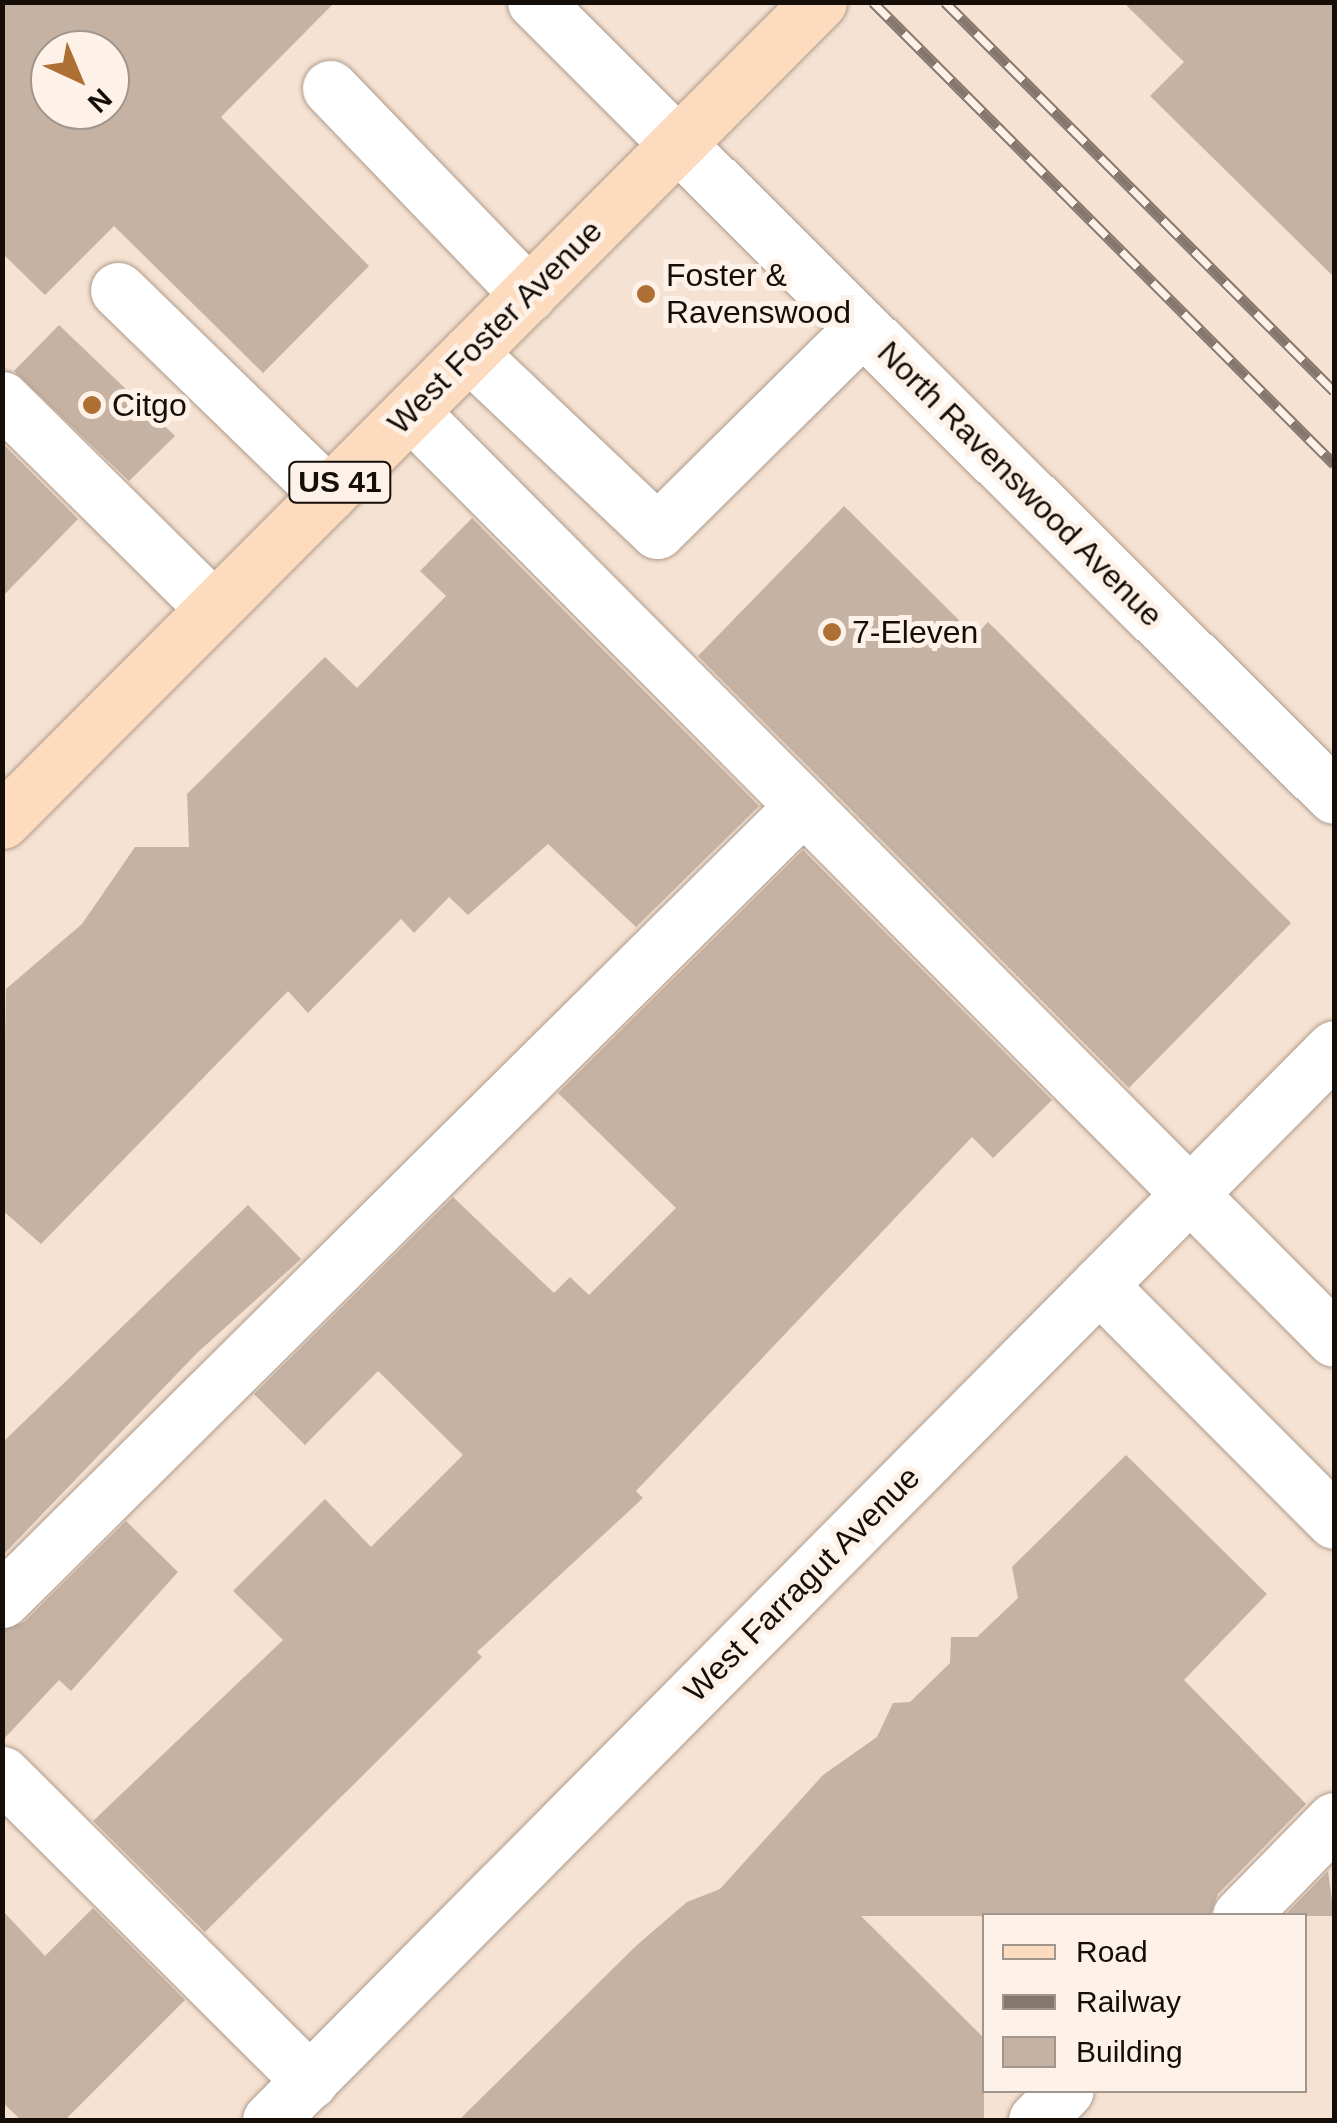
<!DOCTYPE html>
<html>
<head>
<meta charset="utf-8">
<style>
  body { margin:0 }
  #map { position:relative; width:1337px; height:2123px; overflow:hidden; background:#f6e2d2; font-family:Helvetica,sans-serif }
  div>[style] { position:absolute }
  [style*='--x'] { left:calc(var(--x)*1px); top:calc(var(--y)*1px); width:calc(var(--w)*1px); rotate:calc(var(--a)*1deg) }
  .building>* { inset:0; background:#c5b2a3 }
  .roads { filter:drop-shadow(0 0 2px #ad9b8c) drop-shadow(0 0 2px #ad9b8c) }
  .minor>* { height:55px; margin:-27.5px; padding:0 27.5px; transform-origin:27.5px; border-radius:27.5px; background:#fff }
  .major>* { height:55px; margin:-27.5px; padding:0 27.5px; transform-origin:27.5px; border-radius:27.5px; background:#fcdbbf }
  .rail>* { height:11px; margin-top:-5.5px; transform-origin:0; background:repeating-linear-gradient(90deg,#fdf1e8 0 22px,#85776d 0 44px); box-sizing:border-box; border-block:2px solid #85776d }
  .dots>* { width:28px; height:28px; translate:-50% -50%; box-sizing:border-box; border:5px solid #fdf1e8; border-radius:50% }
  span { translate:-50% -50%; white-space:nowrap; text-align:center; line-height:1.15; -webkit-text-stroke:10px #fdf1e8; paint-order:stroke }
  .shield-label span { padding:2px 8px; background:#fdf1e8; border:2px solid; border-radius:8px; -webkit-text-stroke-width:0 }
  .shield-label { font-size:30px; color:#140d08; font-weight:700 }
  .poi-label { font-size:32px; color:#140d08 }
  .left { translate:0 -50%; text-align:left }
  .street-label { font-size:32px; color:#140d08 }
  .frame { position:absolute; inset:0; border:5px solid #140d08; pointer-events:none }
  .legend { position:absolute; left:982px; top:1913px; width:325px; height:180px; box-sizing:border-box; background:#fdf1e8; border:2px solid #a0968e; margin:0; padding:12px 18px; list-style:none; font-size:30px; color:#140d08 }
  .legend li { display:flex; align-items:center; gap:20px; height:50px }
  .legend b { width:50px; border:2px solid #a0968e }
  .north { position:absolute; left:30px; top:30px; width:100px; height:100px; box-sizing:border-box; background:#fdf1e8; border:2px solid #a0968e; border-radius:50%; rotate:136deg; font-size:28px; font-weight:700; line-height:40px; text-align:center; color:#140d08 }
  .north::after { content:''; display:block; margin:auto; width:35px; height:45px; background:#ae6f35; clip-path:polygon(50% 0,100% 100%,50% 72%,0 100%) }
</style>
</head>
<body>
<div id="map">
  <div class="building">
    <div style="clip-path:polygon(evenodd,2px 2px,335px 2px,221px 117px,369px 266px,263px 373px,114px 226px,45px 295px,2px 253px,2px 2px,50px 50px,110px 50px,110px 110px,50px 110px,50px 50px)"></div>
    <div style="clip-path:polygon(1123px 2px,1334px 2px,1334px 277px,1150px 96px,1184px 62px)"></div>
    <div style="clip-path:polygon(59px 325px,175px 436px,129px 481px,14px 371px)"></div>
    <div style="clip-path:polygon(2px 443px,78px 519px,2px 597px)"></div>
    <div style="clip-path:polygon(844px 506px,975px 636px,988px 622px,1291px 923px,1129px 1088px,698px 656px)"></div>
    <div style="clip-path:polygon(472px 518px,759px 806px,636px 927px,548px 844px,468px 915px,449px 897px,414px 933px,401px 919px,308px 1013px,288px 991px,41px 1244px,2px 1210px,6px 989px,82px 924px,135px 847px,189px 847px,187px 794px,325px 657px,357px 688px,446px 596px,420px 571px)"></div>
    <div style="clip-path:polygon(803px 850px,1052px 1100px,993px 1158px,972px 1137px,636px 1491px,643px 1498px,477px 1652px,482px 1657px,205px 1932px,93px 1821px,283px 1640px,233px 1591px,325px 1499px,371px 1547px,463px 1455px,378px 1371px,305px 1445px,254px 1394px,453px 1197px,554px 1293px,570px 1277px,589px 1295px,676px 1208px,558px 1093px)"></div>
    <div style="clip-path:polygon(248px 1205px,301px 1259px,197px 1353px,2px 1556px,2px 1443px)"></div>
    <div style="clip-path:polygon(1126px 1455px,1267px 1594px,1184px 1680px,1306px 1804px,1218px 1894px,1210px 1916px,861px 1916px,984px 2038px,984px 2120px,459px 2120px,637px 1945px,687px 1902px,720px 1889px,823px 1775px,877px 1737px,893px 1703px,910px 1702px,950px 1663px,951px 1637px,977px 1637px,1018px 1598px,1012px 1567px)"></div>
    <div style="clip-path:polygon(126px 1521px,178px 1572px,71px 1691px,59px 1680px,2px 1741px,2px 1630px,24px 1622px)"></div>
    <div style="clip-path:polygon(1328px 1871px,1334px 1916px,1284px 1916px)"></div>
    <div style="clip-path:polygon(93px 1908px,185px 2000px,65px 2120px,21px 2120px,2px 2102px,2px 1910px,45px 1956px)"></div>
  </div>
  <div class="roads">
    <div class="minor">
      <div style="--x:535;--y:2;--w:1126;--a:44.82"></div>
      <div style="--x:330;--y:88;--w:286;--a:46.1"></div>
      <div style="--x:118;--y:290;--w:293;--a:44.2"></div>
      <div style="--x:469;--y:353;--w:259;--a:43.4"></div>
      <div style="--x:657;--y:531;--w:289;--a:-44.7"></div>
      <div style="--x:2;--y:399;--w:298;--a:44.7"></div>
      <div style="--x:411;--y:412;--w:1308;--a:45.12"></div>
      <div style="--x:1099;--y:1285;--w:333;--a:45.1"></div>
      <div style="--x:2;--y:1600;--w:1128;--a:-44.75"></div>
      <div style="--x:2;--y:1774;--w:435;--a:44.9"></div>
      <div style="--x:1240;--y:1916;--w:134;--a:-45.6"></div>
      <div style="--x:270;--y:2120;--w:1510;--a:-45.21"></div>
      <div style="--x:1036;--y:2120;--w:42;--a:-45"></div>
    </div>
    <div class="major">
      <div style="--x:2;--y:821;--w:1157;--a:-45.07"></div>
    </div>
  </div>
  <div class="rail">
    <div style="--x:873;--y:2;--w:653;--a:45.06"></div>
    <div style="--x:945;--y:2;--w:550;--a:45"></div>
  </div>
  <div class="dots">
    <div style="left:646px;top:294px;background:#ae6f35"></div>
    <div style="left:92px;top:405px;background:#ae6f35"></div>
    <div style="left:832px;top:632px;background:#ae6f35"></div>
  </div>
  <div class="shield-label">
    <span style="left:340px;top:482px">US 41</span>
  </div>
  <div class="poi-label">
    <span class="left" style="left:666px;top:294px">Foster &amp;<br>Ravenswood</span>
    <span class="left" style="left:112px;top:405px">Citgo</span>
    <span class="left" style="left:852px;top:632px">7-Eleven</span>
  </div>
  <div class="street-label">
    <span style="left:495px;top:327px;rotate:-45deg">West Foster Avenue</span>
    <span style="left:1020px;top:484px;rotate:45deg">North Ravenswood Avenue</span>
    <span style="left:802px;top:1584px;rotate:-45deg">West Farragut Avenue</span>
  </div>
  <div class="frame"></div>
  <ul class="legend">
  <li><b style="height:12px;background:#fcdbbf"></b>Road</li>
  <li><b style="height:12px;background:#85776d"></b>Railway</li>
  <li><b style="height:28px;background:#c5b2a3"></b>Building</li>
  </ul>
  <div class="north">N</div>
</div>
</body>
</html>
